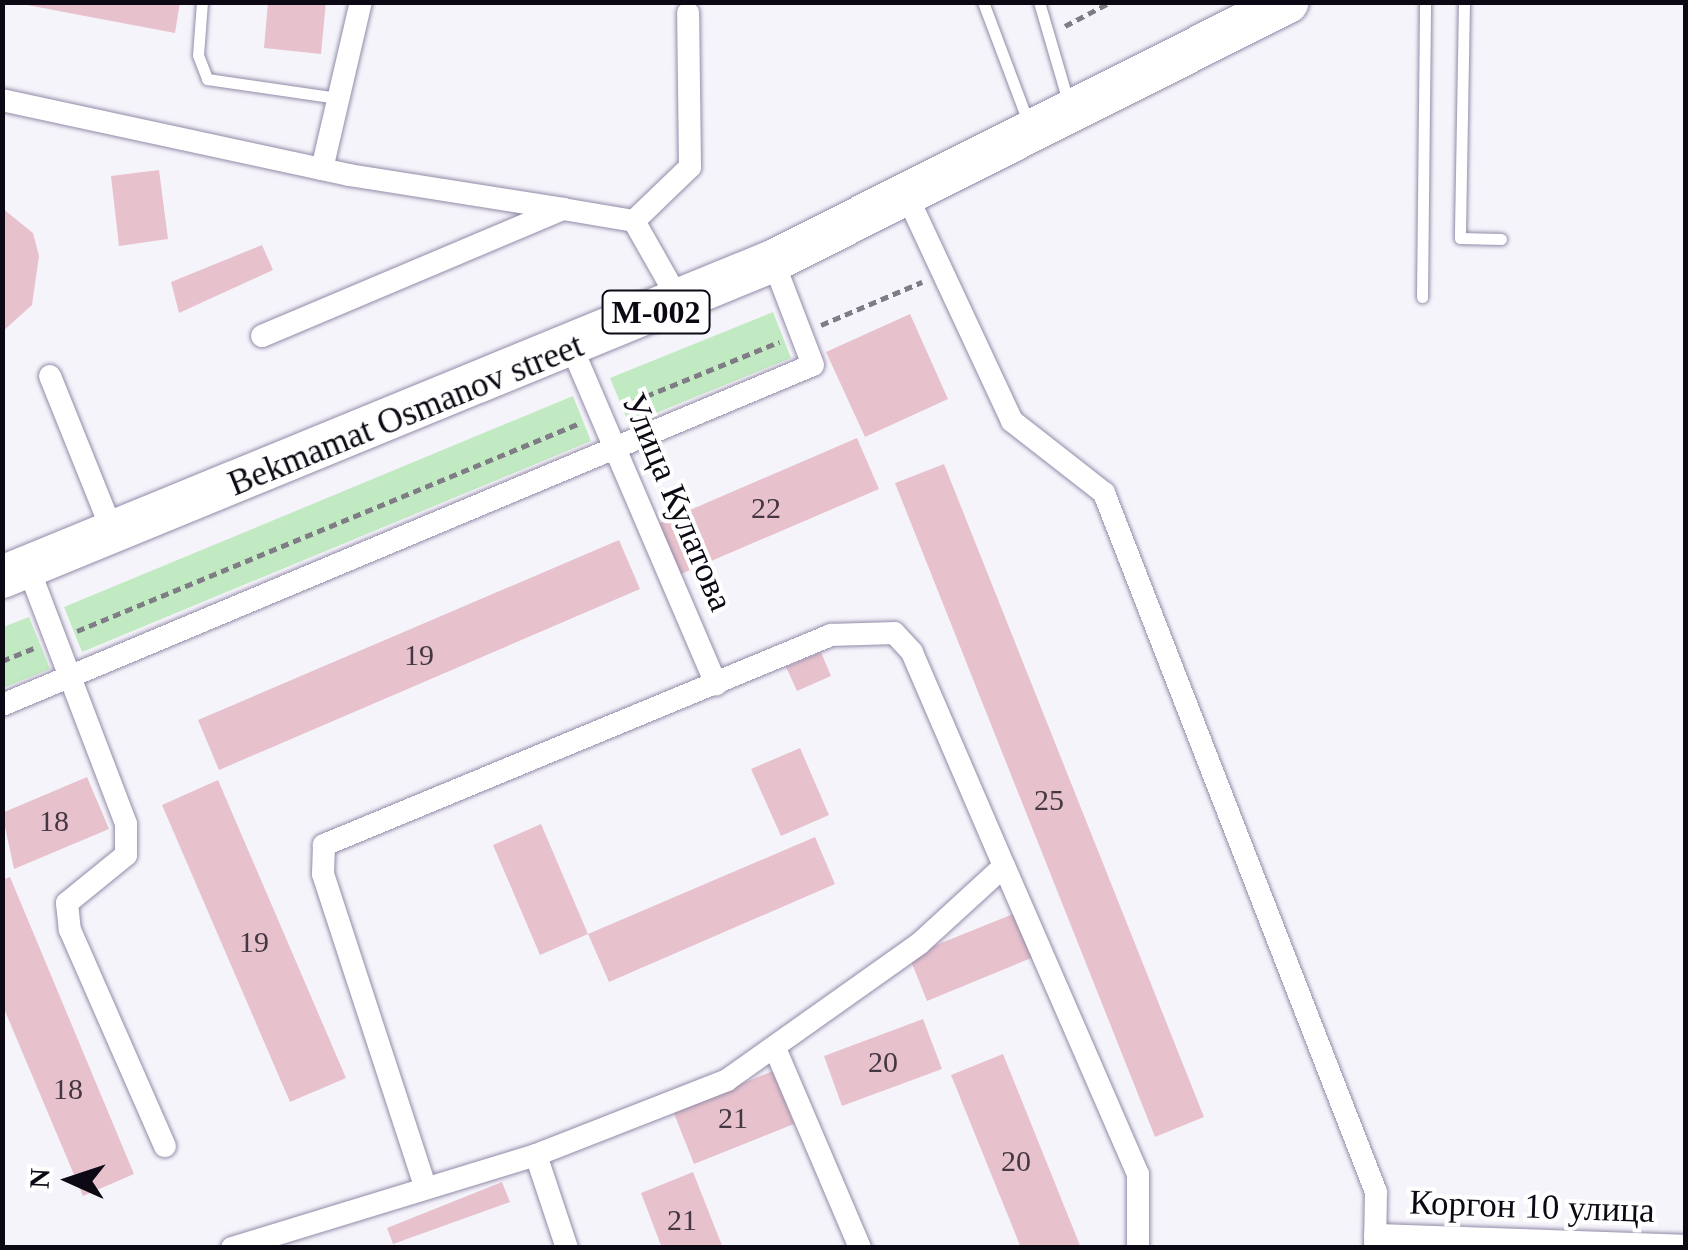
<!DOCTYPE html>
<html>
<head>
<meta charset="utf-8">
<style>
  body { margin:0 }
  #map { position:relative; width:1688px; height:1250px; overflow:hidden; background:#f6f4fb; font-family:Georgia,serif }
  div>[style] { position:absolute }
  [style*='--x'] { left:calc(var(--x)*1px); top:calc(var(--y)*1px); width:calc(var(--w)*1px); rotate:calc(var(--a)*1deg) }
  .green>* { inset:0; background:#c2eac2 }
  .building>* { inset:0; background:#e7c2cd }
  .path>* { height:5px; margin-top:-2.5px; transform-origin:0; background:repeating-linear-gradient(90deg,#7f7c85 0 8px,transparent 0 13px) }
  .roads { filter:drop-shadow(0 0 2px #938aa8) drop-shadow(0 0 2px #938aa8) }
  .lane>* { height:11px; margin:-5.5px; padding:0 5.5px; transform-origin:5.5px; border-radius:5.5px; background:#fff }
  .street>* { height:22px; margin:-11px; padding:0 11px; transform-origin:11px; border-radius:11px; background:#fff }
  .highway>* { height:42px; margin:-21px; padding:0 21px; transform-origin:21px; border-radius:21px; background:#fff }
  span { translate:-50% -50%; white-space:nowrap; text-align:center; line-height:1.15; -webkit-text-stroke:8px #fff; paint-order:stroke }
  .number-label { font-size:30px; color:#443742 }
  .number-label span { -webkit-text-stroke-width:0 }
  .shield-label span { padding:2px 8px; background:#fff; border:2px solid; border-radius:8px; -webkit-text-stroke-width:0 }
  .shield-label { font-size:32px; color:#0d0914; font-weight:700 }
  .street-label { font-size:35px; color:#0d0914 }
  .frame { position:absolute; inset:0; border:5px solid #0d0914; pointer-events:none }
  .north { position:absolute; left:20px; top:1130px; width:100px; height:100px; -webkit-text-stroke:8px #fff; paint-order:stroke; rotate:273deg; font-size:28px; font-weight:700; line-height:40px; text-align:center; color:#0d0914 }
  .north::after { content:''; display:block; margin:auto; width:35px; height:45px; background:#0d0914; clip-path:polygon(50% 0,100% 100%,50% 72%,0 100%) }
</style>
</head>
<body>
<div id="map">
  <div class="green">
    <div style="clip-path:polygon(773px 312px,791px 358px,629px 424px,610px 378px)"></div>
    <div style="clip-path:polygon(573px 396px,591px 441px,82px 652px,64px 607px)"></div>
    <div style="clip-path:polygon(29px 617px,50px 669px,3px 688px,3px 627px)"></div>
  </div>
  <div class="building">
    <div style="clip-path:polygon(11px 2px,180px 2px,175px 33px)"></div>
    <div style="clip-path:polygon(268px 2px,326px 2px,321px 54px,264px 48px)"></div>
    <div style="clip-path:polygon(159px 170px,168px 239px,119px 246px,111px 176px)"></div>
    <div style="clip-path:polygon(2px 208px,33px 233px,39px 256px,32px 305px,2px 332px)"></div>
    <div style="clip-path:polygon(262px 245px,273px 270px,179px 313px,171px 282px)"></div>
    <div style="clip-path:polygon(910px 314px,948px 399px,865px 437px,826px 352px)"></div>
    <div style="clip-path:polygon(857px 438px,879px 489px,674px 577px,653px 526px)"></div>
    <div style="clip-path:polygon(944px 464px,1204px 1117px,1155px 1137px,895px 483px)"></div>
    <div style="clip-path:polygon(619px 540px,640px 589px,219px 770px,198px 720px)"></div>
    <div style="clip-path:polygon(821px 652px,831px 676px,797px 691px,786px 667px)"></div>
    <div style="clip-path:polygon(800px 748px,829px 815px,781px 836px,751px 769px)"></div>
    <div style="clip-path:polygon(87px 777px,109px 829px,14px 869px,2px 813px)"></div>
    <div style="clip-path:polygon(218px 780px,346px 1078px,290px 1102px,162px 805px)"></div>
    <div style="clip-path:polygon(541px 824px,588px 934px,815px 837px,835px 884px,609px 982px,588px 934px,540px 955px,493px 845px)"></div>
    <div style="clip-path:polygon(10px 877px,134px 1174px,83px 1196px,2px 1004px,2px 880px)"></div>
    <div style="clip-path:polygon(1023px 910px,1041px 954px,927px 1001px,909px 956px)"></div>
    <div style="clip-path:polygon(923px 1019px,942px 1069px,842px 1106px,824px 1056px)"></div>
    <div style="clip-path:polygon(1003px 1054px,1081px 1248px,1021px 1248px,951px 1075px)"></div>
    <div style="clip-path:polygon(773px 1071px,794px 1124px,694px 1164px,673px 1111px)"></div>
    <div style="clip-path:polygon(693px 1172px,723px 1248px,662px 1248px,641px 1193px)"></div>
    <div style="clip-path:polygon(502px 1182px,510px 1202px,393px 1244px,387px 1228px)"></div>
  </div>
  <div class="path">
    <div style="--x:1065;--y:26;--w:52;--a:-27.6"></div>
    <div style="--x:821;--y:325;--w:110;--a:-23.1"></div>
    <div style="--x:622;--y:406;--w:170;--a:-22.2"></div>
    <div style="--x:77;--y:631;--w:544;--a:-22.47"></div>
    <div style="--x:2;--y:661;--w:35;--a:-22"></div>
  </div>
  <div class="roads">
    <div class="lane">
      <div style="--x:202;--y:2;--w:53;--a:94.3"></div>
      <div style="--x:198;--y:55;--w:26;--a:69"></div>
      <div style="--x:207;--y:79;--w:132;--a:8.3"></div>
      <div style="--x:983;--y:2;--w:128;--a:69.4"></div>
      <div style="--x:1039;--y:2;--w:103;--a:73.7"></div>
      <div style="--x:1464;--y:2;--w:236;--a:91"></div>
      <div style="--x:1460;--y:238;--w:41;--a:1.4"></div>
      <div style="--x:1422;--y:297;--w:295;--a:-89.4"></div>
    </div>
    <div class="street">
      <div style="--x:2;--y:100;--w:355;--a:12.2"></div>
      <div style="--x:349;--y:175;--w:217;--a:9"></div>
      <div style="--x:322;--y:169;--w:171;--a:-76.9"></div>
      <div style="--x:909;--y:200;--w:244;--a:65"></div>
      <div style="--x:1012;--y:421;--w:117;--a:38"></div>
      <div style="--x:1104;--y:493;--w:750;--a:68.74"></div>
      <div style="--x:1376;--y:1192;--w:56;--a:91"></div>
      <div style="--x:634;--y:221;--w:78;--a:-44"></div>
      <div style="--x:690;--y:167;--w:154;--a:-90.7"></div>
      <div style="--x:262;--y:336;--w:327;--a:-22.9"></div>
      <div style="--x:563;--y:209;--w:72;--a:9.6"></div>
      <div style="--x:634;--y:221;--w:93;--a:60.4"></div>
      <div style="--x:572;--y:348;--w:366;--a:66.8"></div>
      <div style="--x:50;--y:376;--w:169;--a:68.1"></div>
      <div style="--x:28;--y:567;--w:275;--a:69.1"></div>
      <div style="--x:126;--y:824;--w:31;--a:90"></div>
      <div style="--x:126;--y:855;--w:76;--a:140.9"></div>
      <div style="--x:67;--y:903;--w:27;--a:84"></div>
      <div style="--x:70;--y:930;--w:236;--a:66.3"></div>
      <div style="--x:2;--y:705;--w:879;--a:-22.75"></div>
      <div style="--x:813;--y:365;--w:111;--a:-111"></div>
      <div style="--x:1004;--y:866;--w:336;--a:66.5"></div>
      <div style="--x:1138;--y:1174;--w:74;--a:90"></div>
      <div style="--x:777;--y:1053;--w:212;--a:66.9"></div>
      <div style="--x:536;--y:1155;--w:98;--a:71.6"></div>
      <div style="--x:1375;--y:1235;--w:311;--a:2"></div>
      <div style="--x:232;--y:1248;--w:318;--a:-17"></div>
      <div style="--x:536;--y:1155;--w:205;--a:-21.4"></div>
      <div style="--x:727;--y:1080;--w:235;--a:-35.3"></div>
      <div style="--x:919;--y:944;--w:115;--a:-42.5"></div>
      <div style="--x:1004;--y:866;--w:233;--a:-113.3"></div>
      <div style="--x:912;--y:652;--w:26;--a:-133"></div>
      <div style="--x:894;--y:633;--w:63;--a:178.2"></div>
      <div style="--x:831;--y:635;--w:549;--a:157.5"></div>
      <div style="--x:324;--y:845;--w:29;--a:92"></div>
      <div style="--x:323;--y:874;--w:325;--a:71.9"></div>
    </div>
    <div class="highway">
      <div style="--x:2;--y:577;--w:833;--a:-22.29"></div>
      <div style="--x:773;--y:261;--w:576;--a:-26.7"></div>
    </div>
  </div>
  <div class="number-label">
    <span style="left:766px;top:508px">22</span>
    <span style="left:419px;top:655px">19</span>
    <span style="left:1049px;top:800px">25</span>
    <span style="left:54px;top:821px">18</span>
    <span style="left:254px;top:942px">19</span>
    <span style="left:883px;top:1062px">20</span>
    <span style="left:68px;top:1089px">18</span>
    <span style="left:733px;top:1118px">21</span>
    <span style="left:1016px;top:1161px">20</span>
    <span style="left:682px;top:1220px">21</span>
  </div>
  <div class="shield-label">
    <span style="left:656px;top:312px">M-002</span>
  </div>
  <div class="street-label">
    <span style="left:406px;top:415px;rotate:-22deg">Bekmamat Osmanov street</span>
    <span style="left:677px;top:502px;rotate:67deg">Улица Кулатова</span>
    <span style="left:1532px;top:1207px;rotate:2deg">Коргон 10 улица</span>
  </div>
  <div class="frame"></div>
  <div class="north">N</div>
</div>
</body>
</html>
